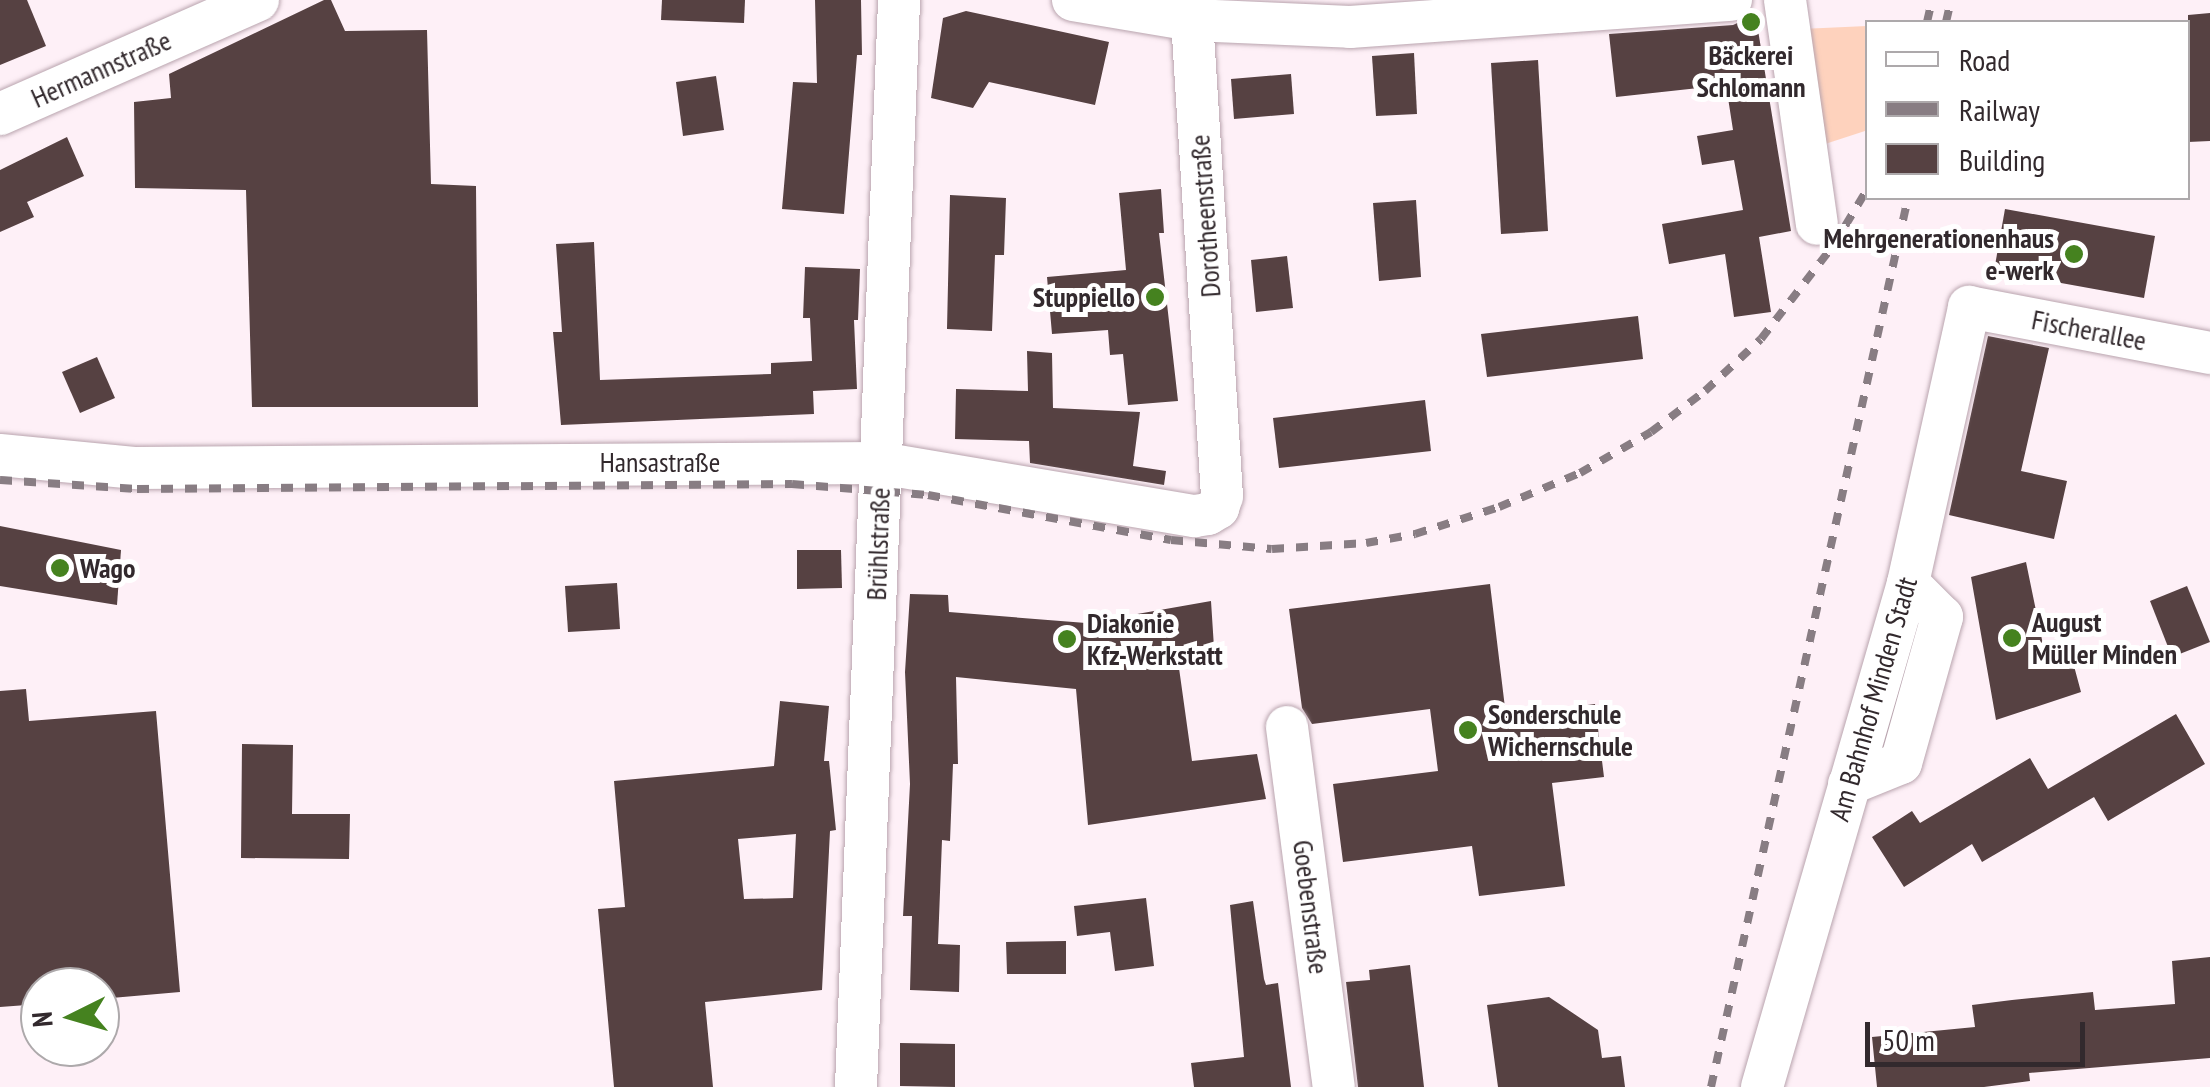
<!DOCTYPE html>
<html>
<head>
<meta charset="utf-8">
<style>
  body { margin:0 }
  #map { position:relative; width:2210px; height:1087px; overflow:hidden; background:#fef0f7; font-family:"PT Sans Narrow",sans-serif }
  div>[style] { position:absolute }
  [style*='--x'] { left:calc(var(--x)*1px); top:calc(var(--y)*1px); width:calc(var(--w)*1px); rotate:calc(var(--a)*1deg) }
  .green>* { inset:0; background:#fed2bd }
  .building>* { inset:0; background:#564142 }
  .roads { filter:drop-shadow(0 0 2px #b9a4ae) drop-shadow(0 0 2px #b9a4ae) }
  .minor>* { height:42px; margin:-21px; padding:0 21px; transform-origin:21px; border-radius:21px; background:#fff }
  .rail>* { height:8px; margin-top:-4px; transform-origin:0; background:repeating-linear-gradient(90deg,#887d83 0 12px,transparent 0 24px) }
  .dots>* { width:28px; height:28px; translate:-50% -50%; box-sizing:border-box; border:5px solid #fff; border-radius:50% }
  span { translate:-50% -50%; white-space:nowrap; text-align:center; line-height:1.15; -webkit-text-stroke:10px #fff; paint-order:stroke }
  .poi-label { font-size:28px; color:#32292d; font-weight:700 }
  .right { translate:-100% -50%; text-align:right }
  .left { translate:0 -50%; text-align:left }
  .street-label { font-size:28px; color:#32292d }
  .legend { position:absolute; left:1865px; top:20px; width:325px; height:180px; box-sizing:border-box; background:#fff; border:2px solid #ada9ab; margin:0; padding:12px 18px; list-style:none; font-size:30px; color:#32292d }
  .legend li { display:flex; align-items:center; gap:20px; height:50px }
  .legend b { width:50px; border:2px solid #ada9ab }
  .north { position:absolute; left:20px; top:967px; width:100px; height:100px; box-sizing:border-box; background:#fff; border:2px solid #ada9ab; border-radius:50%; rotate:265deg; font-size:28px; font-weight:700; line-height:40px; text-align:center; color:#32292d }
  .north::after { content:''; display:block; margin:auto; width:35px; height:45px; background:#45821f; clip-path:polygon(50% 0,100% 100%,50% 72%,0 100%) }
  .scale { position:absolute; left:1865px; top:1022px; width:220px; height:45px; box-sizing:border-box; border:5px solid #32292d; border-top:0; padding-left:12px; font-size:30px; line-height:35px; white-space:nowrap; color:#32292d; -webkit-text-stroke:8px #fff; paint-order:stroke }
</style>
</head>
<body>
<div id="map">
  <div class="green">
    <div style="clip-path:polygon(1867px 26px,1868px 130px,1822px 145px,1801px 29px)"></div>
  </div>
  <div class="building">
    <div style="clip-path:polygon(0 0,27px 0,46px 46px,0 65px)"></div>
    <div style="clip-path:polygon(324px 0,331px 0,345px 31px,427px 30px,431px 184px,476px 186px,478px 407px,252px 407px,246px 190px,135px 188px,134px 102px,171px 98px,169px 74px)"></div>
    <div style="clip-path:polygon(662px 0,745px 0,744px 23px,661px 20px)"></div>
    <div style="clip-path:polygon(815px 0,861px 0,862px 55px,857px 55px,844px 214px,782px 209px,793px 82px,817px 83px)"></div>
    <div style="clip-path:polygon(966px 11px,1109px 42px,1095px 105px,989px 82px,973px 108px,931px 98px,943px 18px)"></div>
    <div style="clip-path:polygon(2210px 13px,2210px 141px,2188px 142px,2188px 15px)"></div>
    <div style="clip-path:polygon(1750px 17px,1757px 24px,1791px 231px,1759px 237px,1771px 312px,1734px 317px,1725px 254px,1669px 264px,1662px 224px,1743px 210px,1734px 160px,1702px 165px,1697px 136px,1733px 130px,1726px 85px,1616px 97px,1609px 34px,1733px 25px)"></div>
    <div style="clip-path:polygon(1414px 53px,1417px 114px,1376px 116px,1372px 56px)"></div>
    <div style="clip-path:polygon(1538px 60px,1548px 231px,1501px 234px,1491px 63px)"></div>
    <div style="clip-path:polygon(1291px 74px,1294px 114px,1234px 119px,1231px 79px)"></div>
    <div style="clip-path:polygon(716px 76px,724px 130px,683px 136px,676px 82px)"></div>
    <div style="clip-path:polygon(67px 137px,84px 176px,27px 202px,34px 217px,0 232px,0 170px)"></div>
    <div style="clip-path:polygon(1161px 189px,1164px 233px,1159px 233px,1178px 401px,1128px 405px,1123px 354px,1110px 355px,1108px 330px,1052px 334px,1047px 277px,1126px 270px,1119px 193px)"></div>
    <div style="clip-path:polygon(950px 195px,1006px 198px,1004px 255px,995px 255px,992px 331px,947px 329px)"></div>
    <div style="clip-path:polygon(1416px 200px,1421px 277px,1379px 281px,1373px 203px)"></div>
    <div style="clip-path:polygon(2005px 209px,2155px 236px,2144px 298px,1994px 271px)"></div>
    <div style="clip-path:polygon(594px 242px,600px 380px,771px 374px,771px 363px,812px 361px,810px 318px,803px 318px,805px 267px,860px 269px,858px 320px,854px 320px,857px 389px,813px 391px,814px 414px,561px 425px,553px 332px,562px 332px,556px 244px)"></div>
    <div style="clip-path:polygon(1287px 256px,1293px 308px,1256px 312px,1251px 260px)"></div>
    <div style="clip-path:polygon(1638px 316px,1643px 359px,1487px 377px,1481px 334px)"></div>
    <div style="clip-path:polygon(1988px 336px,2049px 348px,2021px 471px,2067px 481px,2054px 539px,1949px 515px)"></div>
    <div style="clip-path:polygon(1027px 351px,1052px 353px,1053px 408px,1140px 412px,1133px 466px,1166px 471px,1164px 485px,1030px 463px,1029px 441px,955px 439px,956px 389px,1028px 391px)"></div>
    <div style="clip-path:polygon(97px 357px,115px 398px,80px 413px,62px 372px)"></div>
    <div style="clip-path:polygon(1425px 400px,1431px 451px,1279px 468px,1273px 418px)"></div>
    <div style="clip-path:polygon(0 526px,121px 550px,117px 605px,0 586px)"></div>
    <div style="clip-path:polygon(797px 550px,841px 550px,842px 588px,797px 589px)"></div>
    <div style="clip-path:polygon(2026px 562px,2048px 669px,2074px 666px,2081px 692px,1996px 720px,1971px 577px)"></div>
    <div style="clip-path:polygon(617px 583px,620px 629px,568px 632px,565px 586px)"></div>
    <div style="clip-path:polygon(1490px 584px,1506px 716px,1595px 704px,1604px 777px,1552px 783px,1565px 886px,1479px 896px,1472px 846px,1343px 862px,1333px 784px,1438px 771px,1430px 709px,1312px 724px,1302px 708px,1289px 609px)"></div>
    <div style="clip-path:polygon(2187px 586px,2210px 642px,2172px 657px,2150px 601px)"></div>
    <div style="clip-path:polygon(910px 594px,948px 595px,949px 612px,1086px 623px,1211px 601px,1215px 663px,1179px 668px,1192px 761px,1257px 754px,1266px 799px,1088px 825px,1076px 689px,956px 677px,958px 764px,953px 764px,950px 841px,942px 840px,938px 944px,960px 945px,959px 992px,910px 990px,912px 916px,903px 916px,910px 784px,905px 672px)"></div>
    <div style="clip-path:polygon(26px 689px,29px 721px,156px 711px,180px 992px,100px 999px,100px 987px,40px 987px,40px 1004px,0 1007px,0 691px)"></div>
    <div style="clip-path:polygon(evenodd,780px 701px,829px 706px,824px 761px,829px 761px,836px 830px,830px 831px,822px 990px,705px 1002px,713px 1087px,614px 1087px,598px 909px,625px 907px,614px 781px,774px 766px,780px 701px,796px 834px,793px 898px,744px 899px,738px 839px,796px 834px)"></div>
    <div style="clip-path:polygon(2176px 714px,2205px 764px,2108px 821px,2094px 797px,1982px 862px,1972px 844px,1904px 887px,1872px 837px,1912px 811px,1920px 823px,2030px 758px,2048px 789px)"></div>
    <div style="clip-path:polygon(242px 744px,293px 745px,292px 814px,350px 814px,349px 859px,241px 858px)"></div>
    <div style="clip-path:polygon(1146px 898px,1154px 966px,1115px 971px,1110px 932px,1077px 936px,1074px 906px)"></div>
    <div style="clip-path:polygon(1253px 901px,1264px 979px,1266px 985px,1278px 983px,1291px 1087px,1194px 1087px,1191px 1063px,1244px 1057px,1230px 905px)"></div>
    <div style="clip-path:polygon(1066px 941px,1066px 974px,1007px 974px,1006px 942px)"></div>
    <div style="clip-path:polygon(2210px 957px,2210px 1058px,2029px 1073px,2030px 1081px,1984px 1087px,1877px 1087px,1872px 1037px,1975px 1027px,1972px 1005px,2012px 1000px,2093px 992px,2095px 1010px,2175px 1004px,2172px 961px)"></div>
    <div style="clip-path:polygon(1410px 965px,1424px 1087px,1358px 1087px,1346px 982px,1370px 980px,1369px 970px)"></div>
    <div style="clip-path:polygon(1549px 997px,1598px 1030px,1602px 1058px,1621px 1056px,1625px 1087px,1498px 1087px,1487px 1005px)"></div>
    <div style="clip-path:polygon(900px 1043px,955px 1044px,955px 1087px,900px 1086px)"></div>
  </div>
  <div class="roads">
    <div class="minor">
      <div style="--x:1073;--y:0;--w:121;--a:9.5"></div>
      <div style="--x:1192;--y:20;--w:158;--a:2.5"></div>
      <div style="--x:1350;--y:27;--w:382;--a:-4.1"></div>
      <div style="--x:1785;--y:0;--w:226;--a:81.9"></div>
      <div style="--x:0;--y:114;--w:282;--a:-23.8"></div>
      <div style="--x:0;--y:455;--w:137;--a:5.5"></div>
      <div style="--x:136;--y:468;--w:744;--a:-0.39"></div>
      <div style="--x:880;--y:463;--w:319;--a:9.6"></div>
      <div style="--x:1195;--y:516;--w:13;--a:-9"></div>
      <div style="--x:1208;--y:514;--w:12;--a:-31"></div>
      <div style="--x:1218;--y:508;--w:13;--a:-72"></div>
      <div style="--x:1222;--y:496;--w:477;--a:-93.6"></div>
      <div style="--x:1287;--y:727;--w:363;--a:82.6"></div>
      <div style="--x:1849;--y:784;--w:56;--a:-22"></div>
      <div style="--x:1901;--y:763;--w:152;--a:-74.3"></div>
      <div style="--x:1942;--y:617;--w:48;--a:-135"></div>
      <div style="--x:856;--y:1087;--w:1088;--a:-87.73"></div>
      <div style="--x:1762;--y:1087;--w:525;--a:-73.84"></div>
      <div style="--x:1908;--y:583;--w:283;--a:-77.5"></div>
      <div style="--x:1969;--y:307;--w:245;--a:10.8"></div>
    </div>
  </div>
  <div class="rail">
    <div style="--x:1927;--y:22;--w:23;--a:-77"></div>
    <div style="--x:1946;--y:22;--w:23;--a:-77"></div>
    <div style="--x:0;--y:480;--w:137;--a:3.8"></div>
    <div style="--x:137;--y:489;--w:655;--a:-0.44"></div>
    <div style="--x:792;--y:484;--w:136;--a:4.6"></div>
    <div style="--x:928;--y:495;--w:247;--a:10.5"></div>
    <div style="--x:1171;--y:540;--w:101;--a:5.1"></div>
    <div style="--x:1272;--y:549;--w:94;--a:-3.7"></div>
    <div style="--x:1366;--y:543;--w:50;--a:-10.4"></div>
    <div style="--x:1415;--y:534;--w:88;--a:-17.8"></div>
    <div style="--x:1499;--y:507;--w:88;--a:-22.8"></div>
    <div style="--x:1580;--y:473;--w:82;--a:-30"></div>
    <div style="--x:1651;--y:432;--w:68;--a:-37.2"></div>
    <div style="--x:1705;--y:391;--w:76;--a:-42.9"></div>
    <div style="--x:1761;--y:339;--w:118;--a:-52.3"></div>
    <div style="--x:1833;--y:246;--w:68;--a:-58.9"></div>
    <div style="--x:1711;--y:1087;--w:911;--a:-77.51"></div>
  </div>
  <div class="dots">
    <div style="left:1751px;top:22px;background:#45821f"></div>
    <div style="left:2074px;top:254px;background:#45821f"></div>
    <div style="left:1155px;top:297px;background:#45821f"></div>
    <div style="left:60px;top:568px;background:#45821f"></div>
    <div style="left:2012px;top:638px;background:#45821f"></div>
    <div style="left:1067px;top:639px;background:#45821f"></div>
    <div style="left:1468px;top:730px;background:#45821f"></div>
  </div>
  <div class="poi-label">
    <span style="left:1751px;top:71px">Bäckerei<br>Schlomann</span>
    <span class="right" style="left:2054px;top:254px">Mehrgenerationenhaus<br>e-werk</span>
    <span class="right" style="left:1135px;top:297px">Stuppiello</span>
    <span class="left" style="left:80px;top:568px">Wago</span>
    <span class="left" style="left:2032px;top:638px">August<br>Müller Minden</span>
    <span class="left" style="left:1087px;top:639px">Diakonie<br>Kfz-Werkstatt</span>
    <span class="left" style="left:1488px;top:730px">Sonderschule<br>Wichernschule</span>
  </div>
  <div class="street-label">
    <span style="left:101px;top:69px;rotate:-24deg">Hermannstraße</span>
    <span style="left:1205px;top:216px;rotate:-94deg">Dorotheenstraße</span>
    <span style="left:2089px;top:330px;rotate:11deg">Fischerallee</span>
    <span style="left:660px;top:462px">Hansastraße</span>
    <span style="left:878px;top:544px;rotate:-88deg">Brühlstraße</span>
    <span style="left:1873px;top:699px;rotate:-74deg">Am Bahnhof Minden Stadt</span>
    <span style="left:1311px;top:907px;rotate:83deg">Goebenstraße</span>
  </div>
  <ul class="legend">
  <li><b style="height:12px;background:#fff"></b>Road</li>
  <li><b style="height:12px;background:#887d83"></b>Railway</li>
  <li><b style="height:28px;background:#564142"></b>Building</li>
  </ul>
  <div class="north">N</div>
  <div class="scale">50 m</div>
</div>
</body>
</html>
